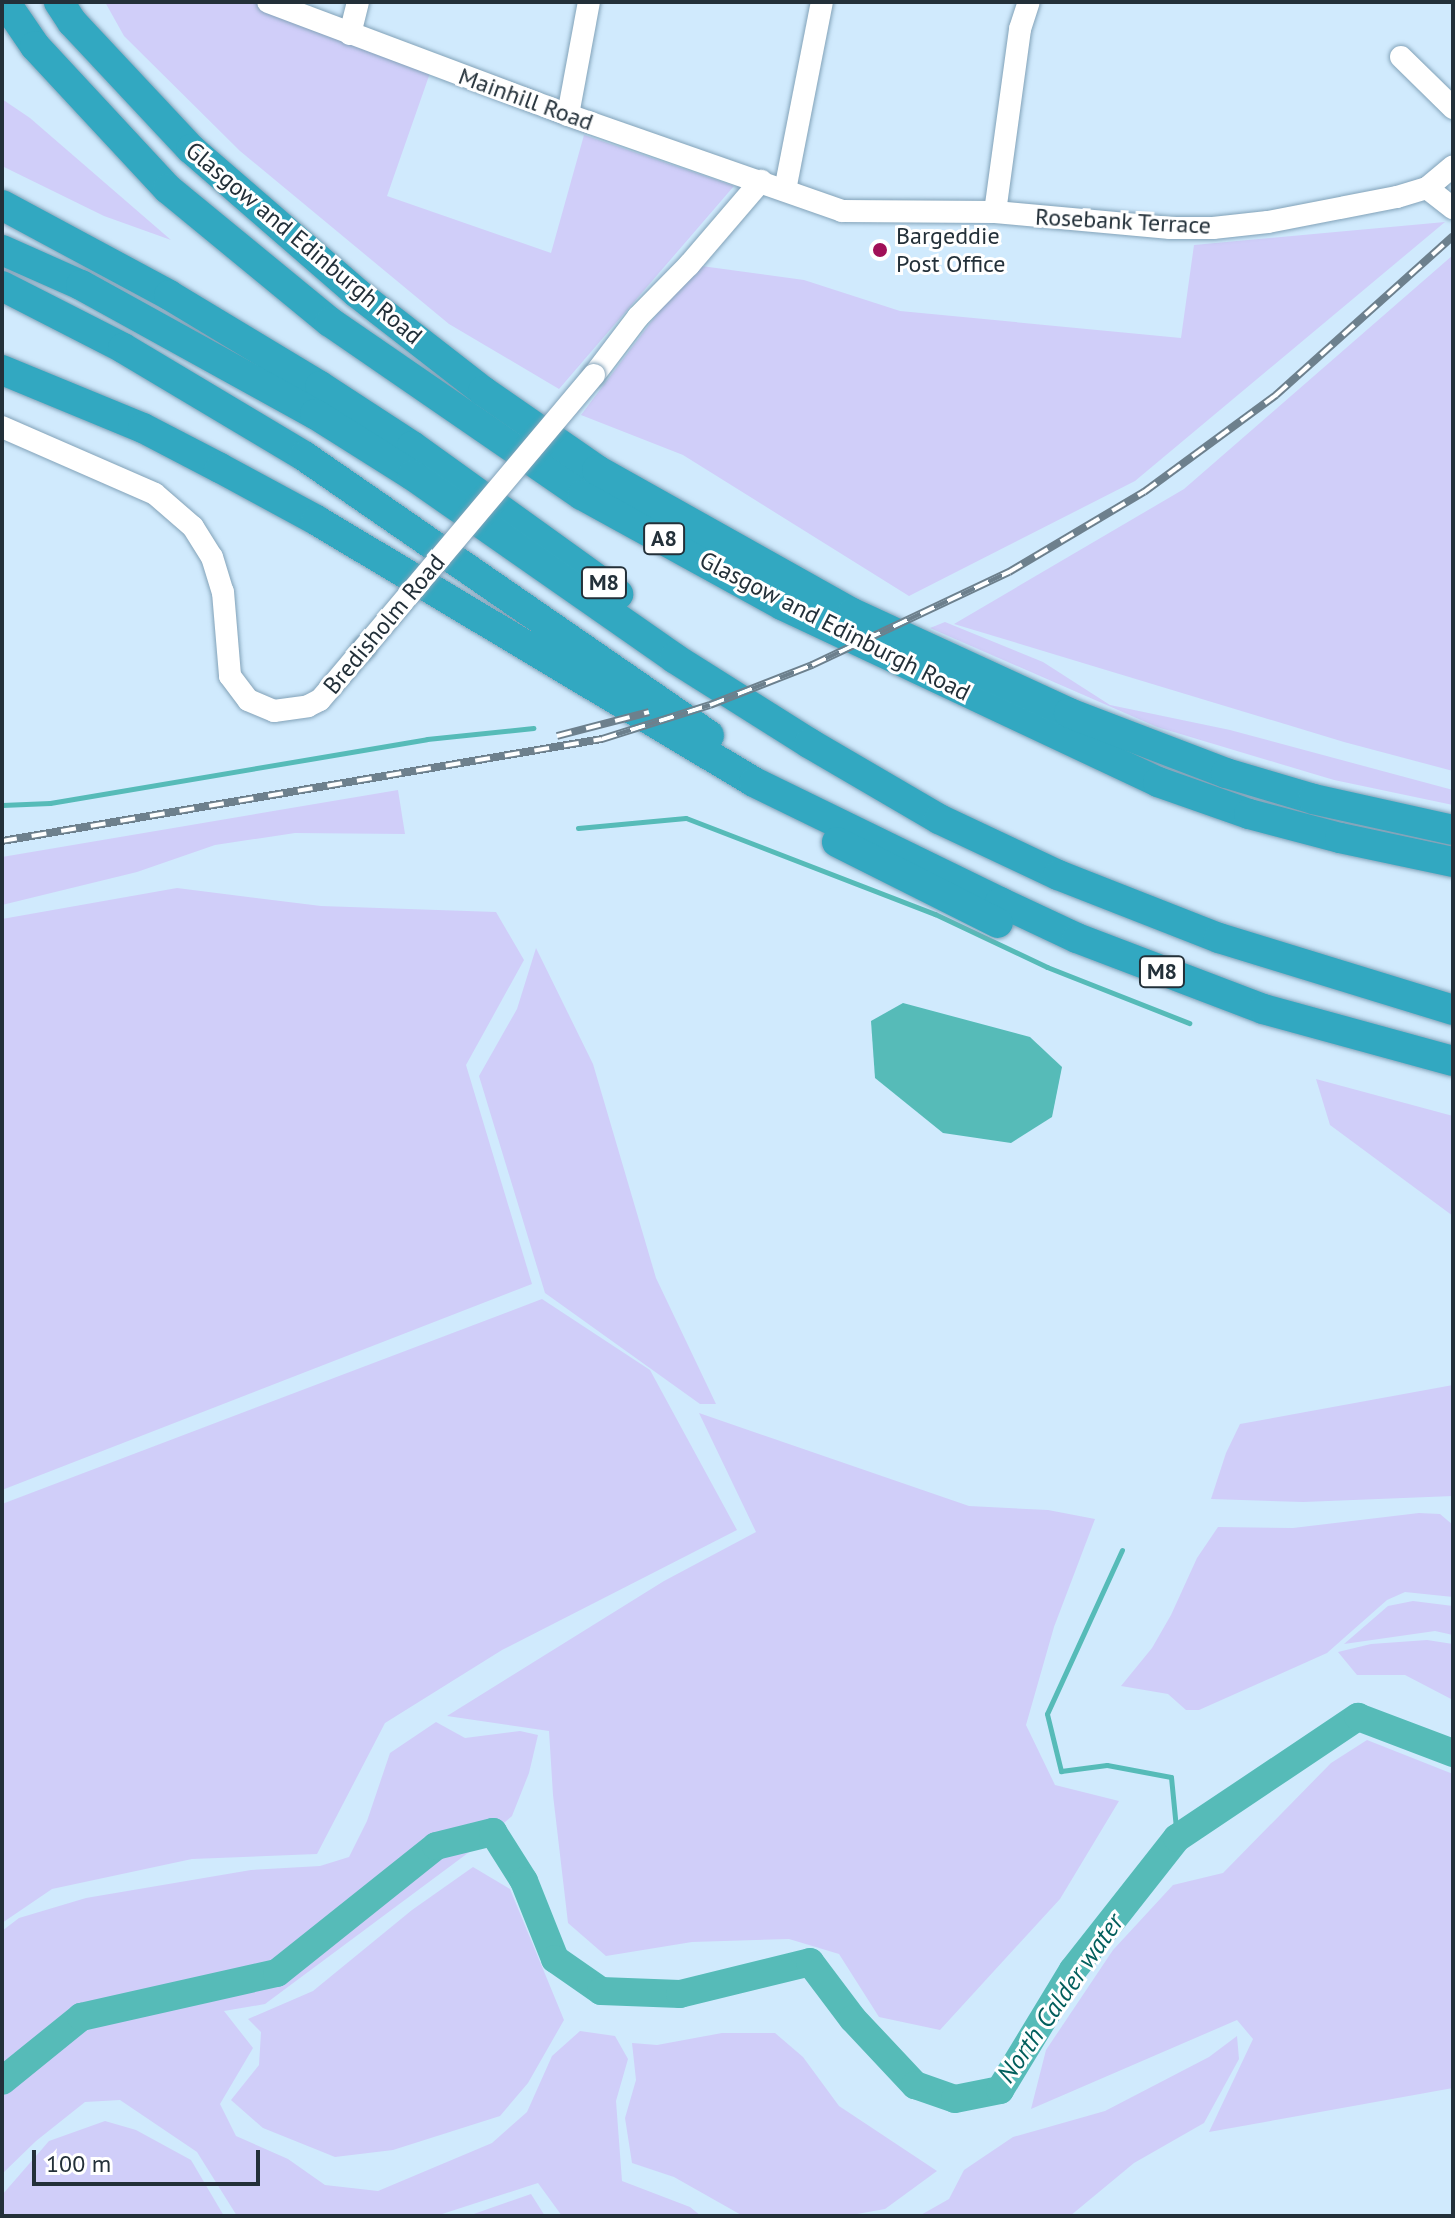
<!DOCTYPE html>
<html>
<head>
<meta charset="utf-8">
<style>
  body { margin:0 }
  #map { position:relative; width:1455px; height:2218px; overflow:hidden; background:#d0eafd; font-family:"PT Sans",sans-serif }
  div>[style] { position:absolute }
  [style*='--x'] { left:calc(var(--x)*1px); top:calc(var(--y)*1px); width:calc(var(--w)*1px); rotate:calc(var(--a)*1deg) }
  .green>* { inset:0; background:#d0cef9 }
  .water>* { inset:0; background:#56bbb8 }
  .stream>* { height:5px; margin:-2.5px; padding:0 2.5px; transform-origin:2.5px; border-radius:2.5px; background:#56bbb8 }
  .river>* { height:28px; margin:-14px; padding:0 14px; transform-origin:14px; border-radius:14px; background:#56bbb8 }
  .roads { filter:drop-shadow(0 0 2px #82a2b8) drop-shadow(0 0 2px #82a2b8) }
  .minor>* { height:22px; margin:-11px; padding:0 11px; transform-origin:11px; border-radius:11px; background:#fff }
  .highway>* { height:30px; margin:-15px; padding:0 15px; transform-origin:15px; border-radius:15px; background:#32a8c1 }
  .rail>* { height:8px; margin-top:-4px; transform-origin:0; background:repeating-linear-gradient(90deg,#fff 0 15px,#6d808d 0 30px); box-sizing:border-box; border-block:2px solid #6d808d }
  .bridges { filter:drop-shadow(0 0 2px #82a2b8) drop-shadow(0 0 2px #82a2b8) }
  .minor-bridge>* { height:22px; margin:-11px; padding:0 11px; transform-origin:11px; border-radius:11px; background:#fff }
  .dots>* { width:22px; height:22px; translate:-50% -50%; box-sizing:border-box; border:4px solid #fff; border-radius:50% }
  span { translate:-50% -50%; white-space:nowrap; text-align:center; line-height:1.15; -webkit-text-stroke:6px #fff; paint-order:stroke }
  .shield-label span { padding:2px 6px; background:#fff; border:2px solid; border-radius:6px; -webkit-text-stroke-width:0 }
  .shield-label { font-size:22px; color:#233039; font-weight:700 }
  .street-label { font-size:24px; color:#233039 }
  .poi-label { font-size:24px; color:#233039 }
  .left { translate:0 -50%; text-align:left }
  .water-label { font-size:26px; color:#025e5c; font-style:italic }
  .frame { position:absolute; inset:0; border:4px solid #233039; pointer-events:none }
  .scale { position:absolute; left:32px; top:2150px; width:228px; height:36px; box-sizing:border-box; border:4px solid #233039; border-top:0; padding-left:10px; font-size:24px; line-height:28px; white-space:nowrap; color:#233039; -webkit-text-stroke:6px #fff; paint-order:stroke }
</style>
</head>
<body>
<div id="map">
  <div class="green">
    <div style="clip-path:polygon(105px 2px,255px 2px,430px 73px,387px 196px,551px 253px,584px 135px,734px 186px,559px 389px,449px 324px,240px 151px,124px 36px)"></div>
    <div style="clip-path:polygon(2px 99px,30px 118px,171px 240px,104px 216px,2px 166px)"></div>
    <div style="clip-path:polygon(1445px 222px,1135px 481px,909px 596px,683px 455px,581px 415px,694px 265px,804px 280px,900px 311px,1181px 338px,1194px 245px)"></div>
    <div style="clip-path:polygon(1453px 255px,1453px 771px,1344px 742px,954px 624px,1184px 489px)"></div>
    <div style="clip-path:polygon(945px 622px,1043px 662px,1110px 705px,1230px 730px,1453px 790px,1453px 805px,1334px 780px,1157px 727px,930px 628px)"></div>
    <div style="clip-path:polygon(398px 790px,405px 834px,295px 833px,215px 845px,137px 872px,2px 905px,2px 857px)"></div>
    <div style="clip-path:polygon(177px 888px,321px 906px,496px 912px,524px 960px,466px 1065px,532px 1284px,2px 1490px,2px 919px)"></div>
    <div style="clip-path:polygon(536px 948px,593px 1064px,656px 1278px,716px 1404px,700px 1404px,545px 1293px,479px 1076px,517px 1009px)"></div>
    <div style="clip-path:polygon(1316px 1079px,1453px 1116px,1453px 1216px,1330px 1125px)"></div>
    <div style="clip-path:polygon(542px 1299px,650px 1370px,737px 1530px,502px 1650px,385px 1723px,317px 1854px,192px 1859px,52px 1889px,2px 1923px,2px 1504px)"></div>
    <div style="clip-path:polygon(1453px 1385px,1453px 1496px,1303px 1502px,1211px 1499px,1226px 1453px,1240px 1424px)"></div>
    <div style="clip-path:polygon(699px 1413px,969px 1506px,1048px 1510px,1095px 1519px,1054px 1627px,1026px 1725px,1055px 1785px,1119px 1801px,1060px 1899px,940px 2030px,879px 2017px,839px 1954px,789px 1939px,692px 1942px,606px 1956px,568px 1923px,553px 1795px,549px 1731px,447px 1716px,664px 1581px,756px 1532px)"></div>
    <div style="clip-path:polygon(1419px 1513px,1440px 1514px,1453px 1525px,1453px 1597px,1405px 1592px,1387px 1600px,1327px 1653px,1199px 1710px,1186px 1710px,1168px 1694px,1121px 1686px,1152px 1648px,1171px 1615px,1197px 1558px,1218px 1527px,1293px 1528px)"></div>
    <div style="clip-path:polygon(1413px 1601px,1453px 1606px,1453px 1635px,1435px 1631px,1344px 1644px,1388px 1606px)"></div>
    <div style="clip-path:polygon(1427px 1640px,1453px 1644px,1453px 1700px,1405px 1675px,1357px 1675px,1338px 1652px,1371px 1644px)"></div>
    <div style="clip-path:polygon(436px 1722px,465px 1738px,520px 1731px,538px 1735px,529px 1773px,512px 1816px,476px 1847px,265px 2004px,224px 2011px,253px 2048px,220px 2104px,236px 2136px,288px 2159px,325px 2185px,378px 2191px,492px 2143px,527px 2112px,552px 2056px,580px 2031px,615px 2036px,628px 2059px,616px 2101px,622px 2181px,690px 2207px,701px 2216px,562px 2216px,538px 2183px,436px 2216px,237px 2216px,197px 2152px,120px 2100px,85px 2102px,36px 2141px,2px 2174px,2px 1931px,19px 1918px,86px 1898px,251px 1870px,320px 1866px,349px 1857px,367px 1821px,390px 1753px)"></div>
    <div style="clip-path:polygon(1367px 1740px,1453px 1774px,1453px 2088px,1209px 2132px,1253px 2039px,1237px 2020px,1031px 2109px,1046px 2050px,1113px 1950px,1173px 1885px,1223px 1873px,1331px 1763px)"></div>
    <div style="clip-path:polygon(473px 1867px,510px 1889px,564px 2020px,528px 2083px,500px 2116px,393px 2150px,335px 2157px,263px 2128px,231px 2100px,259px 2065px,261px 2032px,248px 2019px,313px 1991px,412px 1910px)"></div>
    <div style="clip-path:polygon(722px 2033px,775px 2033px,803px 2057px,839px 2106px,937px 2171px,885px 2209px,846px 2216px,743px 2216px,674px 2177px,632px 2163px,625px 2118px,636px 2080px,632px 2043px,657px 2045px)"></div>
    <div style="clip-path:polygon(1237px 2036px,1239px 2059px,1204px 2123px,1134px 2163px,1070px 2216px,919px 2216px,949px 2199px,964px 2170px,1013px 2137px,1105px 2111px,1209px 2057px)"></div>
    <div style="clip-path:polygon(105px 2121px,136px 2130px,191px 2160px,224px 2216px,2px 2216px,2px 2195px,49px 2141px)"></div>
    <div style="clip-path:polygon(531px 2194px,545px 2216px,468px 2216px)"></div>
  </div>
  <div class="water">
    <div style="clip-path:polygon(903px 1003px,1030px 1037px,1062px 1067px,1052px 1117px,1011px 1143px,943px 1133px,875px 1078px,871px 1021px)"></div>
  </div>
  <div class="stream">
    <div style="--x:2;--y:805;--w:48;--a:-2.4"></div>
    <div style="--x:50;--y:803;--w:382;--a:-9.6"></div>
    <div style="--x:427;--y:739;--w:107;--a:-5.9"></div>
    <div style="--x:578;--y:828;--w:108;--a:-5.3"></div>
    <div style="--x:686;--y:818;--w:267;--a:21.1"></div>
    <div style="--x:935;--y:914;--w:124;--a:25.3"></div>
    <div style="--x:1047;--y:967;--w:153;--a:21.5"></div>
    <div style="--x:1122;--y:1550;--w:180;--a:114.6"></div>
    <div style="--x:1047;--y:1714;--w:59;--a:76.2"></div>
    <div style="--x:1061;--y:1771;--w:46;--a:-7.4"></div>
    <div style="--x:1107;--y:1765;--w:65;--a:10.6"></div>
    <div style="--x:1171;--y:1777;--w:61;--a:84.4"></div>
  </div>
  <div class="river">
    <div style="--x:2;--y:2081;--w:102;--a:-39"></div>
    <div style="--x:81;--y:2017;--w:201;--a:-12.7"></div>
    <div style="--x:277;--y:1973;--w:203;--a:-38.6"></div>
    <div style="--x:436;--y:1846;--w:59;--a:-13.8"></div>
    <div style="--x:493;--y:1832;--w:58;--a:57.7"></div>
    <div style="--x:524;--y:1881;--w:84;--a:68.3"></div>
    <div style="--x:555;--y:1959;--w:56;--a:34.8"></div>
    <div style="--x:601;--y:1991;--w:79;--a:2.2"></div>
    <div style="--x:680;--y:1994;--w:134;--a:-13.8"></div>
    <div style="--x:810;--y:1962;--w:71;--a:53"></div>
    <div style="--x:853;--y:2019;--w:91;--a:46.8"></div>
    <div style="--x:915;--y:2085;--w:42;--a:19.3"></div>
    <div style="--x:955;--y:2099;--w:46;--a:-11.3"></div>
    <div style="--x:1000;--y:2090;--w:140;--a:-58.7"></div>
    <div style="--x:1073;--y:1970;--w:168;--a:-51.8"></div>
    <div style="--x:1177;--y:1838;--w:218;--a:-33.8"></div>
    <div style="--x:1358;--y:1717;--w:102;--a:20.8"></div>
  </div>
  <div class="roads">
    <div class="minor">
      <div style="--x:268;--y:2;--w:321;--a:20.6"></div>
      <div style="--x:568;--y:115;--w:290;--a:19.3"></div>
      <div style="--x:842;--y:211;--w:153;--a:0.4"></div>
      <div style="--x:995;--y:212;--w:176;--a:5.2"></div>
      <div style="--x:1170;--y:228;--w:43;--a:0"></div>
      <div style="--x:1213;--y:228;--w:55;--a:-6.2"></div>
      <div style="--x:1268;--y:222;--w:131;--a:-11"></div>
      <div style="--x:1397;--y:197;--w:31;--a:-17"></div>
      <div style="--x:1427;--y:188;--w:34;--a:-40"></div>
      <div style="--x:350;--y:34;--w:33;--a:-76"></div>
      <div style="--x:1401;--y:57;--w:73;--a:44.4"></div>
      <div style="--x:568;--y:115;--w:115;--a:-79.5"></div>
      <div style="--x:1427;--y:188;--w:33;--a:38"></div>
      <div style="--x:785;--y:190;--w:192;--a:-78.9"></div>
      <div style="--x:995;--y:212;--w:185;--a:-82.2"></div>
      <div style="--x:1020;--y:29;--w:28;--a:-72"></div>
      <div style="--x:594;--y:375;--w:73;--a:-52.8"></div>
      <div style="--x:638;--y:317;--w:73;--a:-45.6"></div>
      <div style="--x:689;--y:265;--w:111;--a:-49.4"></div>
      <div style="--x:2;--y:427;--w:167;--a:23.6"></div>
      <div style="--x:155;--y:494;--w:50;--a:41"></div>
      <div style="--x:193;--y:527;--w:36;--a:58"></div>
      <div style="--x:212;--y:557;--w:37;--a:73"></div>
      <div style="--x:223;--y:592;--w:84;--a:85.2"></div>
      <div style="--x:230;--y:676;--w:30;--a:53"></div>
      <div style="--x:248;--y:700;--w:28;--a:23"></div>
      <div style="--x:274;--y:711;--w:34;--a:-8"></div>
      <div style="--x:308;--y:706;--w:13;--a:-27"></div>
      <div style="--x:320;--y:700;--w:68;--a:-49.8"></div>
    </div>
    <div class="highway">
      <div style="--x:5;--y:2;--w:53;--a:55.7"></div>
      <div style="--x:35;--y:46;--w:195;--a:47.1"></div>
      <div style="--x:168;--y:189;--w:210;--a:39.4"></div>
      <div style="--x:330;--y:322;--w:306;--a:34.5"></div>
      <div style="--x:582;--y:495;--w:228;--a:28.8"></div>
      <div style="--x:782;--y:605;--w:416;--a:25.2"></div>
      <div style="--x:1158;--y:782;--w:96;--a:19.4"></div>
      <div style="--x:1249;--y:814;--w:94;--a:14.8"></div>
      <div style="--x:1340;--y:838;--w:116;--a:12"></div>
      <div style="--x:59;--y:2;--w:24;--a:57"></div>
      <div style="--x:72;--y:22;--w:174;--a:46.9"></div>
      <div style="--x:191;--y:149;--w:220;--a:40.9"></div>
      <div style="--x:357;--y:293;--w:160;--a:37.9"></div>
      <div style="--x:483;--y:391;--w:139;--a:34.7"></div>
      <div style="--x:597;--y:470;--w:292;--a:29.3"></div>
      <div style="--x:852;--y:613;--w:239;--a:24.7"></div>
      <div style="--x:1069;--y:713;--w:168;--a:20.9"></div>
      <div style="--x:1226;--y:773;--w:91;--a:16.6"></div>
      <div style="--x:1313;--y:799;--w:143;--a:12.5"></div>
      <div style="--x:2;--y:205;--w:190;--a:28.3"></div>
      <div style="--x:169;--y:295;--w:176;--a:31.1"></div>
      <div style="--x:320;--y:386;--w:110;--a:33.1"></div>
      <div style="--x:412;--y:446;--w:254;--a:35.7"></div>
      <div style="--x:2;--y:250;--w:86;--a:23.9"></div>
      <div style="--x:81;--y:285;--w:267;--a:28.9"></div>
      <div style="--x:315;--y:414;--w:115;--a:32.2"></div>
      <div style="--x:412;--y:475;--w:320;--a:34.9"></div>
      <div style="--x:674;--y:658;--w:160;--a:32.2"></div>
      <div style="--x:809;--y:743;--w:151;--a:30.3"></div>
      <div style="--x:939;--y:819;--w:132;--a:25.2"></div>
      <div style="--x:1058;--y:875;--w:173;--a:21.4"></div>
      <div style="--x:1219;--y:938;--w:245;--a:17.1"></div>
      <div style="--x:2;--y:286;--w:136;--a:27.1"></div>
      <div style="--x:123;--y:348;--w:211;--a:30.8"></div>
      <div style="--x:304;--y:456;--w:492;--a:34.6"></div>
      <div style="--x:2;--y:370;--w:152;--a:22.4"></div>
      <div style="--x:143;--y:428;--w:87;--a:27.5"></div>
      <div style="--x:220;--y:468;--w:109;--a:28.4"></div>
      <div style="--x:316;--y:520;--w:510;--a:30.89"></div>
      <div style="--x:754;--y:782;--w:274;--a:26"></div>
      <div style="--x:1000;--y:902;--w:85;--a:25.1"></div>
      <div style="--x:1077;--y:938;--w:199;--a:20.9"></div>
      <div style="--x:1263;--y:1009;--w:197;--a:15.3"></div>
      <div style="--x:837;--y:842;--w:180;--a:26.7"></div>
    </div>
  </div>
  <div class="rail">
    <div style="--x:557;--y:736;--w:95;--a:-14.6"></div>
    <div style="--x:2;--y:841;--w:609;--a:-9.65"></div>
    <div style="--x:602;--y:739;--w:113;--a:-17.5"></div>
    <div style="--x:710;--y:705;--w:110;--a:-21.4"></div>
    <div style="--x:812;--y:665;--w:218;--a:-25.3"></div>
    <div style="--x:1009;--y:572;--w:157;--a:-30.7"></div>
    <div style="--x:1144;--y:492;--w:164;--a:-36.3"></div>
    <div style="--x:1276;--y:395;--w:238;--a:-41.9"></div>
  </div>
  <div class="bridges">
    <div class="minor-bridge">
      <div style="--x:364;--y:648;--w:357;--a:-49.9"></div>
    </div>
  </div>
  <div class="dots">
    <div style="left:880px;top:250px;background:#a00f58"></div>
  </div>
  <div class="shield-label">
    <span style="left:664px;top:539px">A8</span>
    <span style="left:604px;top:583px">M8</span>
    <span style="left:1162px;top:972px">M8</span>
  </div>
  <div class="street-label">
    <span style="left:526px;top:99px;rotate:20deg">Mainhill Road</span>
    <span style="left:1123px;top:221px;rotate:3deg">Rosebank Terrace</span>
    <span style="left:304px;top:243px;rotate:40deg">Glasgow and Edinburgh Road</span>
    <span style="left:384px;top:624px;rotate:-50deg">Bredisholm Road</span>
    <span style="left:835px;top:626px;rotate:27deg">Glasgow and Edinburgh Road</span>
  </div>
  <div class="poi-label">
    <span class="left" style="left:896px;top:250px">Bargeddie<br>Post Office</span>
  </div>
  <div class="water-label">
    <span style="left:1060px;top:1998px;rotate:-55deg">North Calder water</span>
  </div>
  <div class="frame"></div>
  <div class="scale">100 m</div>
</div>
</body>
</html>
